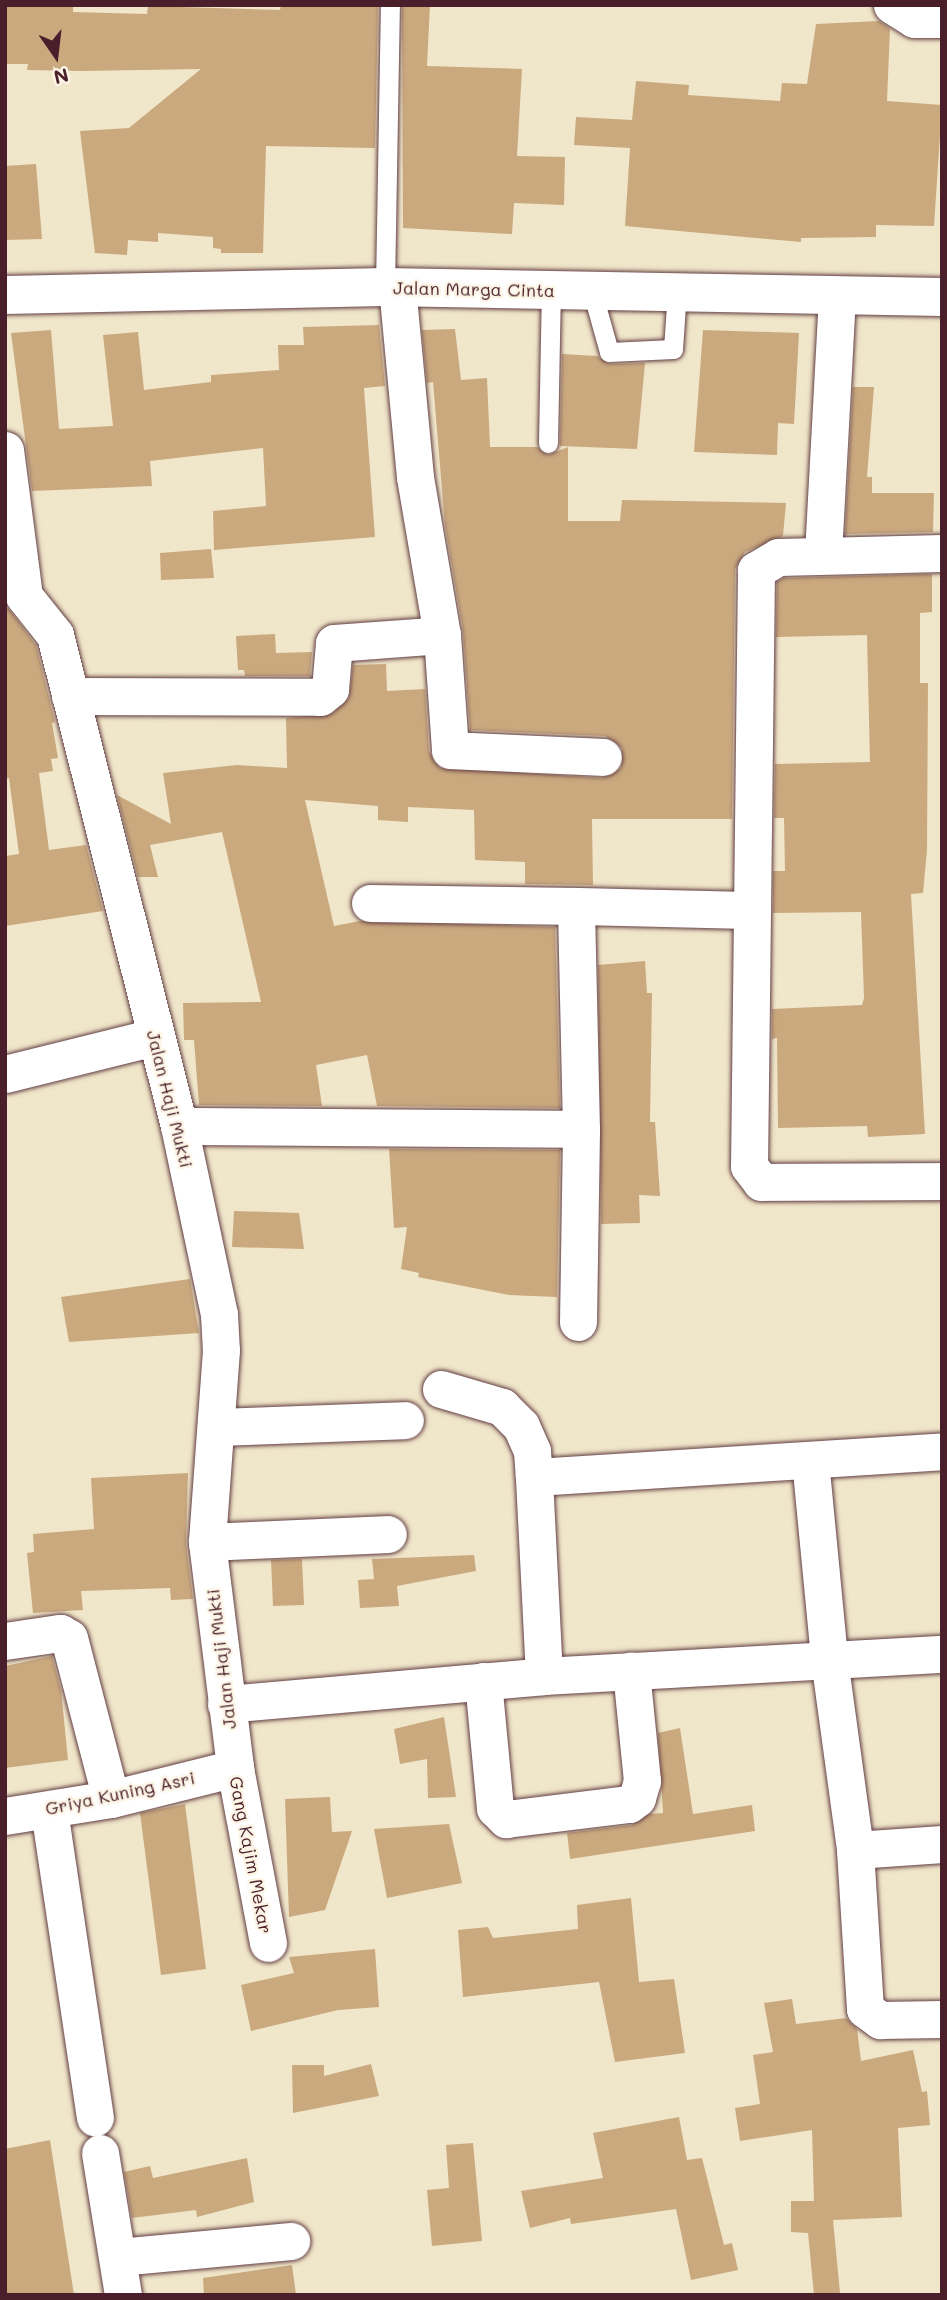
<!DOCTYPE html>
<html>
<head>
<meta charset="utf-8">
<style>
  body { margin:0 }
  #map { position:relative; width:947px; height:2300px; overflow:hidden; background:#f0e6c9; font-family:Mali,sans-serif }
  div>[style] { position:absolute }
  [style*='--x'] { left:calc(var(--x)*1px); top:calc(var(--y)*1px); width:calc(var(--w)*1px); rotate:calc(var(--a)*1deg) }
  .building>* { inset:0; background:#caa97f }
  .roads { filter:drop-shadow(0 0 2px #633d43) drop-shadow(0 0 2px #633d43) }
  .lane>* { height:19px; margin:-9.5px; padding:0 9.5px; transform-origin:9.5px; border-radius:9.5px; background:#fff }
  .street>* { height:37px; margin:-18.5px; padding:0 18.5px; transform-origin:18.5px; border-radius:18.5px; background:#fff }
  .primary>* { height:38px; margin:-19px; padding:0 19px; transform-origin:19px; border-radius:19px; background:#fff }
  span { translate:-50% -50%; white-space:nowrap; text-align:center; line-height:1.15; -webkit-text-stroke:5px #fcf5e5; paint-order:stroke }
  .street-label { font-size:18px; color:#4a1f2b }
  .frame { position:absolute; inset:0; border:7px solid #4a1f2b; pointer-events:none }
  .north { position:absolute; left:21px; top:21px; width:70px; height:70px; -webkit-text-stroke:5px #fcf5e5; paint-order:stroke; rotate:166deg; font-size:19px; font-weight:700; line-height:28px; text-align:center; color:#4a1f2b }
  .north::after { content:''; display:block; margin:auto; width:24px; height:32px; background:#4a1f2b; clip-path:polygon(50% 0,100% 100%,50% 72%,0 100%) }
</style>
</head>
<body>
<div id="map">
  <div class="building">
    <div style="clip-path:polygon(5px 5px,73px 5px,73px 12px,147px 14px,148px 6px,280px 10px,281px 5px,378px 5px,375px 148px,266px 146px,263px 253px,221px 253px,221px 249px,213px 248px,213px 237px,158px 233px,158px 242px,128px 240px,127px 255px,95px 253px,80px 131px,129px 128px,201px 69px,82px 71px,27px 70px,28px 64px,5px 64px)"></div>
    <div style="clip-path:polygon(402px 5px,430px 5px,427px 66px,522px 69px,517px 156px,565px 157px,564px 205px,514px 203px,512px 234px,403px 228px)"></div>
    <div style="clip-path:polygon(879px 21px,890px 29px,887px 101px,942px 105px,934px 226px,876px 225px,876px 237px,801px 238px,801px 242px,625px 226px,630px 148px,574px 145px,576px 117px,632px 120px,636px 81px,689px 85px,688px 95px,780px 101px,782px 83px,807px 84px,816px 24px)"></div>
    <div style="clip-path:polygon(36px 164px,42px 239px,5px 240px,5px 166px)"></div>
    <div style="clip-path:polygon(379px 325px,385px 386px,364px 388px,375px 537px,214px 550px,213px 511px,266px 506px,263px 448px,150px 461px,152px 486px,32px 491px,11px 333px,51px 330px,59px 429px,113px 426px,103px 335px,138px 332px,144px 390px,211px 382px,211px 375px,279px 370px,278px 345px,304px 345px,303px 327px)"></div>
    <div style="clip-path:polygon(455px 329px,461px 380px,487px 378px,490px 447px,537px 447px,548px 455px,568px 447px,568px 521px,620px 521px,622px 500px,786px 503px,783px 536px,745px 552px,735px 569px,732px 819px,592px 819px,593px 885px,525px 884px,525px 862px,475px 860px,474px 810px,408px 807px,408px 822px,378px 820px,378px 806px,305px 800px,334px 926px,360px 921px,555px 927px,560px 1108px,377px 1106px,367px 1055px,316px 1065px,322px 1106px,199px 1105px,194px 1040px,184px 1040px,183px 1003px,261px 1002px,222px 832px,150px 845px,158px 877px,138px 877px,117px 795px,171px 824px,163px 773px,237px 765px,287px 768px,286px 718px,333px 713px,349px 698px,353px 665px,386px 664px,387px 691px,425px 689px,429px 751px,440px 768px,602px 778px,621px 768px,622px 748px,605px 736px,470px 730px,463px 631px,445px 525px,433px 382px,427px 383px,422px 330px)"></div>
    <div style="clip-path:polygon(703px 330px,799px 333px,794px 424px,778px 423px,777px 455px,694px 452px)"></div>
    <div style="clip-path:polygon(562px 354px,597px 356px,609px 364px,645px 363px,637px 449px,560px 446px)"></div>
    <div style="clip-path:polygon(853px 387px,874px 387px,867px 477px,872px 477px,872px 493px,934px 493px,933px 532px,845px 534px)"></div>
    <div style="clip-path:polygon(211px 549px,214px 578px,161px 580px,160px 553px)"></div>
    <div style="clip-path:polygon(932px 574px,932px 612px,920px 613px,920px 683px,928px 683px,927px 850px,923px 893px,911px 894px,925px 1134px,868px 1137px,867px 1126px,778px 1128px,777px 1038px,772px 1039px,772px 1009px,862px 1005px,864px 998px,861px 912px,773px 913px,773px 871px,785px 871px,784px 818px,774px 818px,775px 764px,870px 762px,867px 635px,776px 637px,777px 582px,784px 578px)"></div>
    <div style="clip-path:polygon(5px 604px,36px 645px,55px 722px,52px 723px,58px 758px,51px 759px,53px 771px,39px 773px,49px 850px,86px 845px,103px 911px,5px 926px,5px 856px,19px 854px,9px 778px,5px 779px)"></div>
    <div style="clip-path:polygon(275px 634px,276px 653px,312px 652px,310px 676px,245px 676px,244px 670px,238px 670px,236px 636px)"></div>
    <div style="clip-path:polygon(645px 961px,647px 993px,652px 993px,650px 1122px,655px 1122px,660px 1196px,639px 1195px,640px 1223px,601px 1224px,598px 965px)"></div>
    <div style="clip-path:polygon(389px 1149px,560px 1150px,557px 1297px,509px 1295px,418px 1277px,419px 1273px,401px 1269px,407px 1227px,394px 1228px)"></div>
    <div style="clip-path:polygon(234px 1211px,299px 1213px,304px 1249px,232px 1247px)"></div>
    <div style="clip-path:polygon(190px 1279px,199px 1333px,69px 1342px,61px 1297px)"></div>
    <div style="clip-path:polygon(188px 1473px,186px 1544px,193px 1599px,171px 1600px,170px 1588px,81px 1591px,83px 1610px,33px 1613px,27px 1553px,34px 1552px,33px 1534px,94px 1529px,91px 1478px)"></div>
    <div style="clip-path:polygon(474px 1555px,476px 1571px,397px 1586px,399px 1606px,360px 1608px,358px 1580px,374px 1579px,372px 1559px)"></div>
    <div style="clip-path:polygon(302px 1559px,304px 1605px,273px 1606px,271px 1560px)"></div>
    <div style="clip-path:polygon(52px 1656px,61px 1690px,68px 1760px,5px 1768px,5px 1666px)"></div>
    <div style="clip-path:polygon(444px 1717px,456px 1797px,428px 1798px,427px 1759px,400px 1764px,394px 1729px)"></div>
    <div style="clip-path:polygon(680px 1728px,693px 1814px,752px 1805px,755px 1831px,570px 1859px,567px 1833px,632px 1825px,650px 1814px,663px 1813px,658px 1733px)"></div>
    <div style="clip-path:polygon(330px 1797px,332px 1832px,352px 1831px,325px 1910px,289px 1917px,285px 1799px)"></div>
    <div style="clip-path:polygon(185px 1804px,206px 1969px,161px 1975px,140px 1813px)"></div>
    <div style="clip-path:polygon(449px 1824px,462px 1883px,387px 1898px,374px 1829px)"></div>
    <div style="clip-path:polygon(631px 1898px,639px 1982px,674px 1979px,685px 2053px,615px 2062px,599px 1982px,463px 1997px,458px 1930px,488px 1927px,493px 1938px,578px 1929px,577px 1905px)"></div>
    <div style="clip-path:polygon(375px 1949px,379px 2007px,338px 2010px,251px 2031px,241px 1985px,294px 1973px,289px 1957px)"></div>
    <div style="clip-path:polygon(792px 1999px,796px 2024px,846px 2018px,857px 2029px,861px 2061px,913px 2050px,922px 2092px,927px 2091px,930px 2125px,898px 2128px,902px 2217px,833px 2220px,840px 2293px,814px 2295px,808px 2233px,791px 2232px,791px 2201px,814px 2201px,812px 2130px,740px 2141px,735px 2108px,760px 2104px,753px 2055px,773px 2052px,764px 2003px)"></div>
    <div style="clip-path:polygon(371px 2064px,379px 2096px,293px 2113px,292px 2065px,324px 2065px,324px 2076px)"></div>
    <div style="clip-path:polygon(679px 2117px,687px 2160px,702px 2158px,724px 2245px,732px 2243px,738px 2270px,691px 2280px,676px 2209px,571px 2224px,570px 2218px,530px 2228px,521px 2191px,603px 2178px,593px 2133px)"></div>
    <div style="clip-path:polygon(50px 2140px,74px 2295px,5px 2295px,5px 2149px)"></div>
    <div style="clip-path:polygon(473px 2143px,482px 2241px,432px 2246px,427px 2190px,449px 2188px,446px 2145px)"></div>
    <div style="clip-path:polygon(247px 2158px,254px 2202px,197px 2217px,196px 2210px,132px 2218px,124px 2172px,150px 2166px,153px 2178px)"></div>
    <div style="clip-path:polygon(292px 2265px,296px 2295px,204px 2295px,203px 2278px)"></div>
  </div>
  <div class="roads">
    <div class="lane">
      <div style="--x:385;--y:287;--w:282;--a:-89"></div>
      <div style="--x:592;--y:291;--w:63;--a:74.4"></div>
      <div style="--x:609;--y:352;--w:64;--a:-2.7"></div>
      <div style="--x:673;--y:349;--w:58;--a:-86.1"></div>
      <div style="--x:548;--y:443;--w:153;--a:-88.9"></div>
    </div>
    <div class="street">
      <div style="--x:892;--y:5;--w:26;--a:32"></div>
      <div style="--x:914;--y:19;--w:28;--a:0"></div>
      <div style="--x:5;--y:450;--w:147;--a:82.6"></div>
      <div style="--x:24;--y:596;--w:50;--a:51.5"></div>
      <div style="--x:55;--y:635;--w:506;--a:75.83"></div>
      <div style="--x:179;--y:1126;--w:192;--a:78"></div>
      <div style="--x:219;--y:1314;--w:36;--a:87"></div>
      <div style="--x:221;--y:1350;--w:193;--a:94.2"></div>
      <div style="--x:207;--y:1542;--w:228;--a:82.9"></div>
      <div style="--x:235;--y:1768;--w:178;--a:79.3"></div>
      <div style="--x:942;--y:553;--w:164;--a:178.6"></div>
      <div style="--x:778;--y:557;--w:26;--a:149"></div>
      <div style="--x:756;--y:570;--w:596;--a:90.67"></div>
      <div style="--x:749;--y:1166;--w:20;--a:53"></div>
      <div style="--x:761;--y:1182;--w:181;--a:-0.3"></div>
      <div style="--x:823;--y:554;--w:259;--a:-86.9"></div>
      <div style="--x:442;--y:635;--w:115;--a:86"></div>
      <div style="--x:450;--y:750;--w:153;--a:2.6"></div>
      <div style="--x:70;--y:696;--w:250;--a:0.2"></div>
      <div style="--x:320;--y:697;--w:13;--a:-39"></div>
      <div style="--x:330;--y:689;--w:46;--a:-85"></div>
      <div style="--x:334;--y:643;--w:108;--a:-4.2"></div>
      <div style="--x:442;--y:635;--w:160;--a:-99.7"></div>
      <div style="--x:415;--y:477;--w:190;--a:-95.4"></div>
      <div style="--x:370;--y:903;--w:206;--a:0.8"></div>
      <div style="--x:5;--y:1074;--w:154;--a:-13.9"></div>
      <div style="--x:179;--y:1126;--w:402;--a:0.4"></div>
      <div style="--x:581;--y:1129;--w:223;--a:-91.3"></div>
      <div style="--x:576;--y:906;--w:175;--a:1.3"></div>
      <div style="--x:578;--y:1322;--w:193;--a:-89.1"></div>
      <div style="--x:441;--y:1389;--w:64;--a:16.4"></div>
      <div style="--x:502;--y:1407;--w:27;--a:45"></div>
      <div style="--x:521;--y:1426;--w:27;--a:66"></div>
      <div style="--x:532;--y:1451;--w:26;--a:86"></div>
      <div style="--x:216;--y:1427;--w:189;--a:-2.1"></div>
      <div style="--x:810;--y:1460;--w:200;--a:84.5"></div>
      <div style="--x:829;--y:1659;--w:193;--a:82.2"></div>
      <div style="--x:207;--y:1542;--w:181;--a:-2.5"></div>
      <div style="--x:5;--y:1641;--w:56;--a:-8.3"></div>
      <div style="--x:60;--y:1633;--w:10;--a:29"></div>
      <div style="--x:69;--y:1638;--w:166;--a:75.4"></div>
      <div style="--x:544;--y:1676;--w:199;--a:-92.9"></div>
      <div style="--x:534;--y:1477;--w:409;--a:-3.6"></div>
      <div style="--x:483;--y:1681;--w:128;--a:84.6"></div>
      <div style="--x:495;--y:1808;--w:16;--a:45"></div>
      <div style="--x:506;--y:1819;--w:124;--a:-7"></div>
      <div style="--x:629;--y:1804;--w:10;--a:-37"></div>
      <div style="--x:637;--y:1798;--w:18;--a:-74"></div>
      <div style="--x:642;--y:1781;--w:111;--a:-95.7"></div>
      <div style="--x:226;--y:1704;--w:319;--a:-5"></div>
      <div style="--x:544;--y:1676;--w:399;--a:-3.2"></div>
      <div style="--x:49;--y:1810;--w:311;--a:81.5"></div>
      <div style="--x:5;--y:1816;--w:107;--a:-9.1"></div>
      <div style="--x:111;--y:1799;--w:128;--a:-14"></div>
      <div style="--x:942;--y:1844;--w:87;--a:176.1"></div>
      <div style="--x:855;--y:1850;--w:159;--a:86.4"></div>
      <div style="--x:865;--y:2009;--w:19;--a:36"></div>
      <div style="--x:880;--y:2020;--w:62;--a:-0.9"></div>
      <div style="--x:100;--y:2153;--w:144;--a:80.8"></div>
      <div style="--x:118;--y:2257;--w:174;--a:-5.3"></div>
    </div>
    <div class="primary">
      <div style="--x:5;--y:295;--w:380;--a:-1.2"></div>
      <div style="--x:385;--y:287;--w:557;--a:1.03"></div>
    </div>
  </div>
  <div class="street-label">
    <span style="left:474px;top:289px;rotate:1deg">Jalan Marga Cinta</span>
    <span style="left:170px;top:1099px;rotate:76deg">Jalan Haji Mukti</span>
    <span style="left:221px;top:1659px;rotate:-97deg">Jalan Haji Mukti</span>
    <span style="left:120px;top:1793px;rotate:-12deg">Griya Kuning Asri</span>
    <span style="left:251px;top:1855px;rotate:79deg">Gang Kajim Mekar</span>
  </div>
  <div class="frame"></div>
  <div class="north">N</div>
</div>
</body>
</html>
